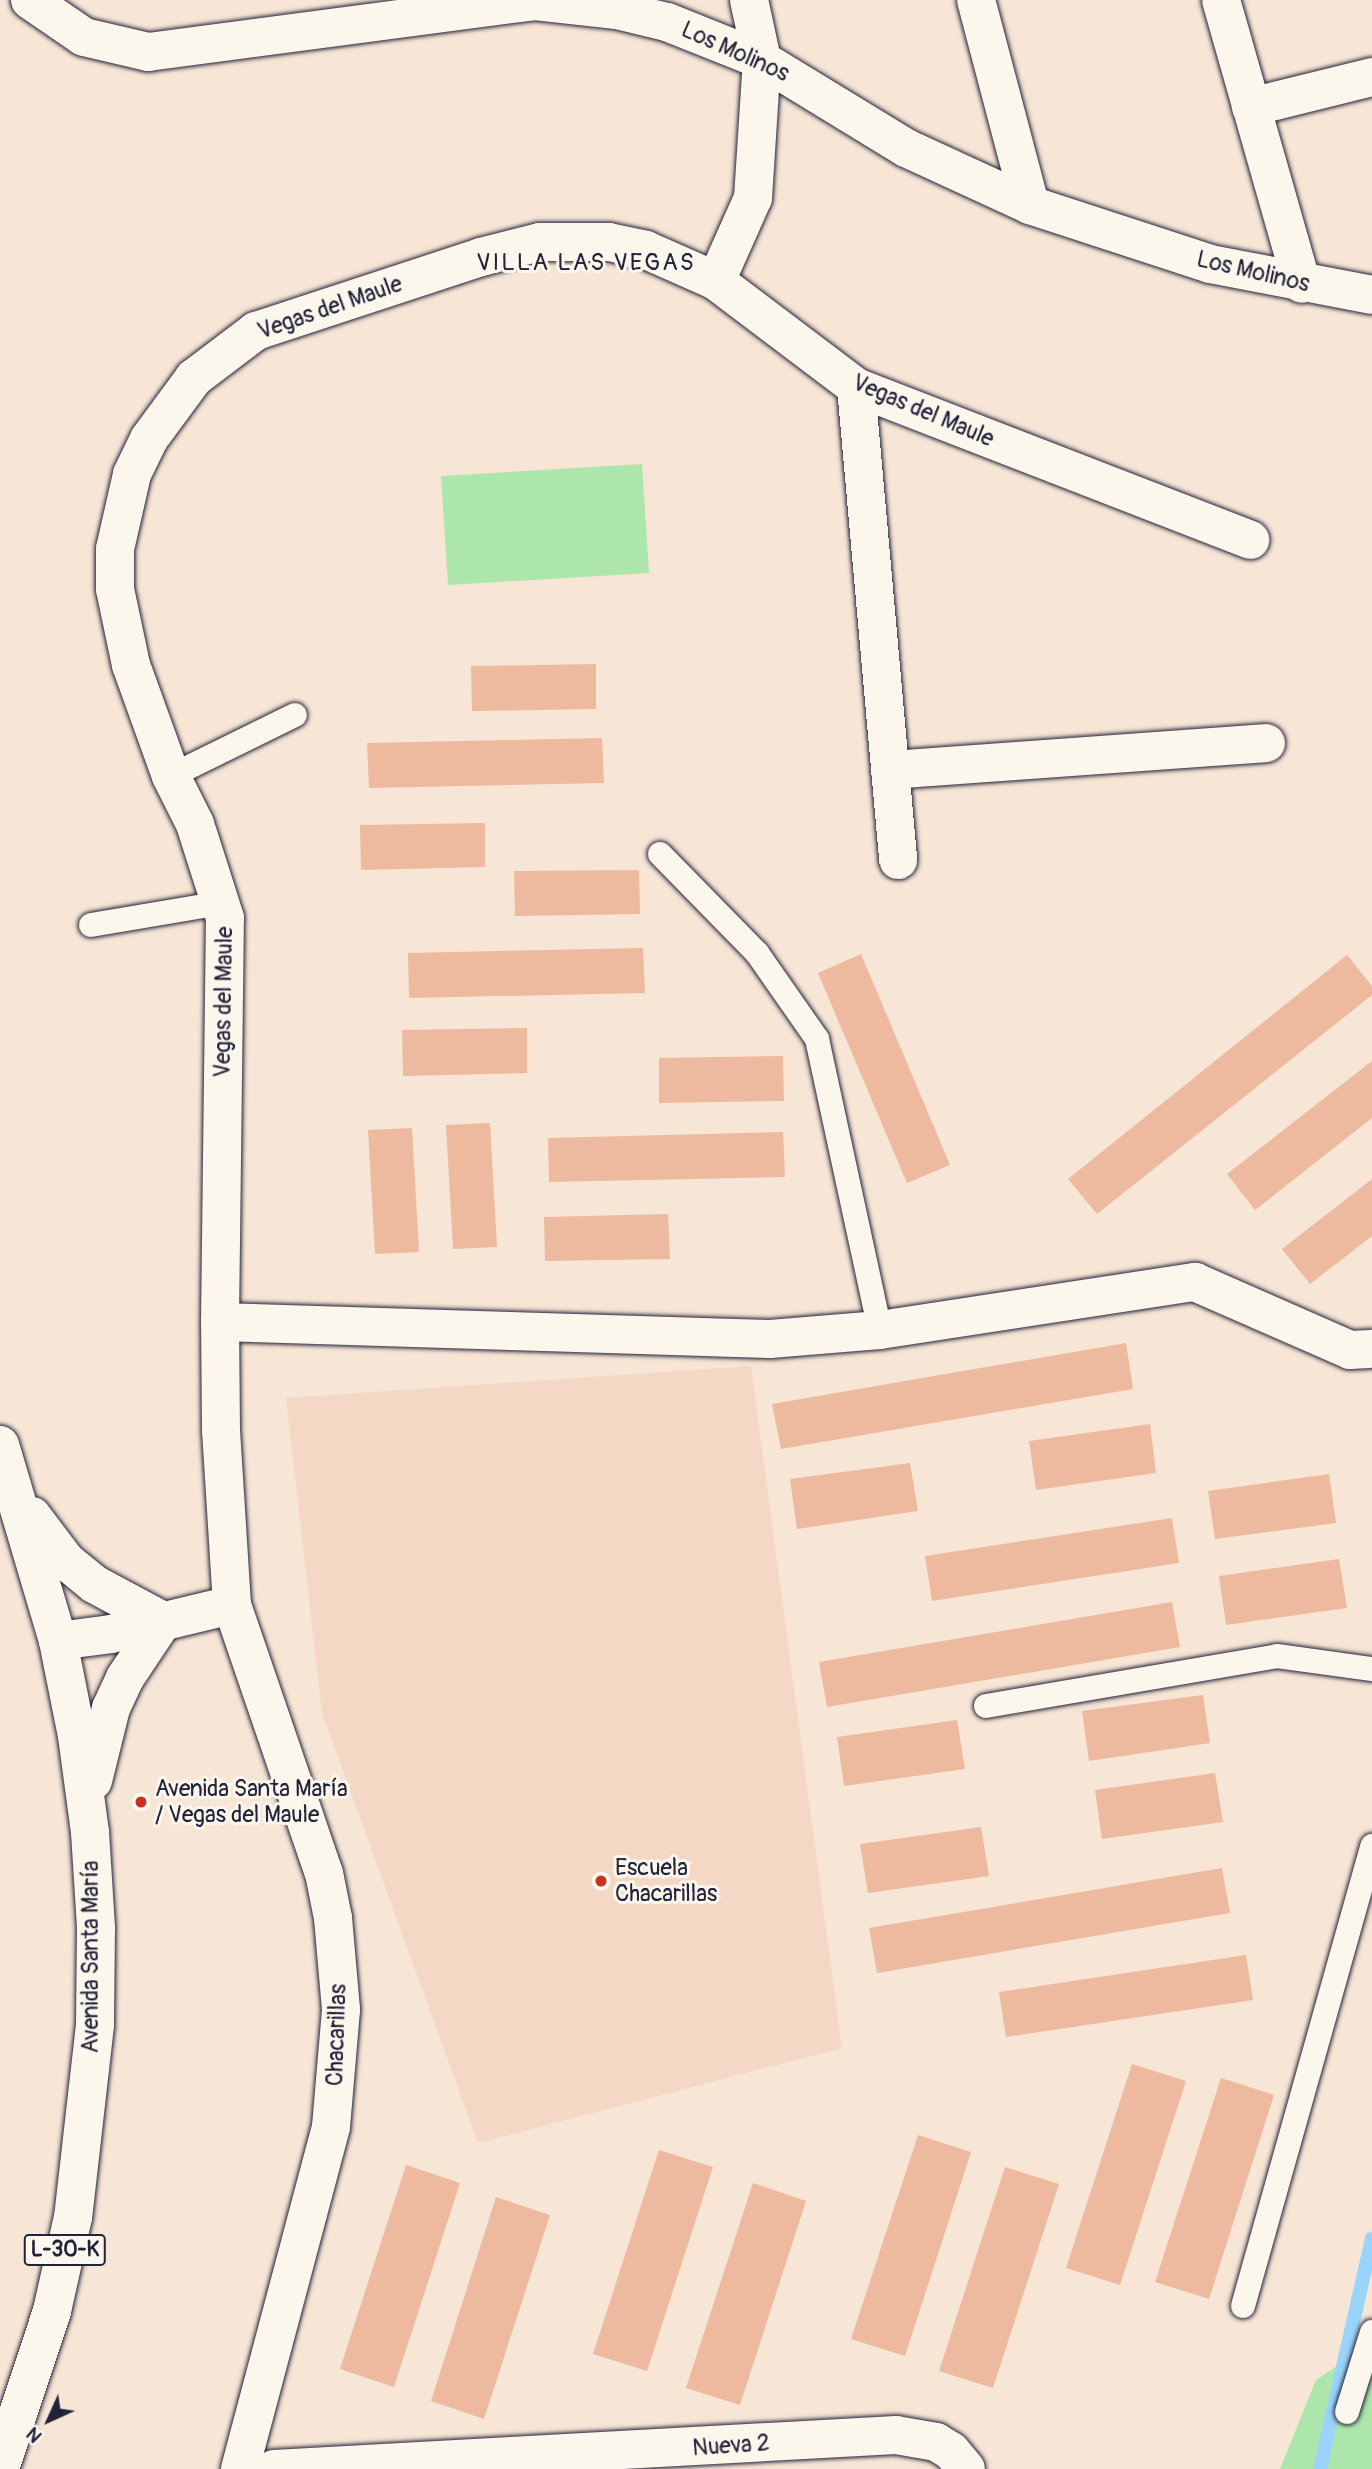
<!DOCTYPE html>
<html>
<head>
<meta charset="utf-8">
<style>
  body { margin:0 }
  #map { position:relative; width:1372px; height:2469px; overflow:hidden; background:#f7e5d5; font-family:Pangolin,sans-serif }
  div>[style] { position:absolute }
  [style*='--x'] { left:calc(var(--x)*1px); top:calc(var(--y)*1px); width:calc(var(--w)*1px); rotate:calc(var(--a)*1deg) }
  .built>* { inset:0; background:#f4d8c5 }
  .green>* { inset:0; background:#ade6aa }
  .stream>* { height:14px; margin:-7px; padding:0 7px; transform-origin:7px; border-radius:7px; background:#9ad4fa }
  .building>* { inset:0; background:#edba9f }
  .roads { filter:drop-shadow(0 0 2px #22223b) drop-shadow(0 0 2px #22223b) }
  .lane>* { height:24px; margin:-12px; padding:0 12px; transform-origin:12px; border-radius:12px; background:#fbf7ec }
  .street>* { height:38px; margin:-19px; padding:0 19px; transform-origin:19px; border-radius:19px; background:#fbf7ec }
  .secondary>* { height:38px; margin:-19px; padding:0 19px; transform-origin:19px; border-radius:19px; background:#fbf7ec }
  .primary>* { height:38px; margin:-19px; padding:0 19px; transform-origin:19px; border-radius:19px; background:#fbf7ec }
  .dots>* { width:19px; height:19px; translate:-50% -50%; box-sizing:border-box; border:4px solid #fbf7ec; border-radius:50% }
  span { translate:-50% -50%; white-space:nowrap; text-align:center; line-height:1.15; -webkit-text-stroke:6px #fbf7ec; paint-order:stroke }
  .shield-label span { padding:2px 5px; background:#fbf7ec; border:2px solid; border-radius:5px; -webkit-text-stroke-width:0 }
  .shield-label { font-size:21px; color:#22223b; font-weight:700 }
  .street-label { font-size:23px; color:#22223b }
  .poi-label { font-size:23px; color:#22223b }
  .left { translate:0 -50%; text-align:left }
  .neighbourhood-label { font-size:24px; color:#22223b; letter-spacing:2px }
  .north { position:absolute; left:14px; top:2385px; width:70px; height:70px; -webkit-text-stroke:5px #fbf7ec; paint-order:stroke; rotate:225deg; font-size:19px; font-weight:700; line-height:28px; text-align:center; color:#22223b }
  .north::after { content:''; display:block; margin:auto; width:24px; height:32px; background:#22223b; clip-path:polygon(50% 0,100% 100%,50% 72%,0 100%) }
</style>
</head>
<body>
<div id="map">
  <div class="built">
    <div style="clip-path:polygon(751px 1366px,842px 2048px,478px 2143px,322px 1713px,286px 1398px)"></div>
  </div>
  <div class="green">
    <div style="clip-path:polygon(642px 464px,649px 573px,448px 585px,441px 476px)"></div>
    <div style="clip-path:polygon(1372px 2359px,1372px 2469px,1280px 2469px,1316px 2380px,1343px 2362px)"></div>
  </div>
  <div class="stream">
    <div style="--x:1320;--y:2469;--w:236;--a:-77.3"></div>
  </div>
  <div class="building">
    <div style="clip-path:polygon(596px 664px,596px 709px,472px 711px,471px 666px)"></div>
    <div style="clip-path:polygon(602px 738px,604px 783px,369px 788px,367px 743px)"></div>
    <div style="clip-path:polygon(485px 823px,485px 867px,361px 870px,360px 825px)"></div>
    <div style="clip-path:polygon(639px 870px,640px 914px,515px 916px,514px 871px)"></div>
    <div style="clip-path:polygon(643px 948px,645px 993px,409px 998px,408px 953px)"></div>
    <div style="clip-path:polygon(861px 954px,950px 1165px,907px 1183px,818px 973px)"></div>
    <div style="clip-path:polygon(1347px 955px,1372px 986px,1372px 995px,1097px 1214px,1068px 1179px)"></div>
    <div style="clip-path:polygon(527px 1028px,527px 1073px,403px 1076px,402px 1030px)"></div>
    <div style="clip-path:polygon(783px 1056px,784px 1101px,659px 1103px,659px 1058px)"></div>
    <div style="clip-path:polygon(1372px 1061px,1372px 1118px,1255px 1210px,1227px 1174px)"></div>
    <div style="clip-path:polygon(490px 1123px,497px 1247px,453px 1249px,446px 1125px)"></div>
    <div style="clip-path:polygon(412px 1128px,419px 1252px,375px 1254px,368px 1130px)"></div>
    <div style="clip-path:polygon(783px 1132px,785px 1177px,549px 1182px,548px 1138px)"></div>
    <div style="clip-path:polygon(1372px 1179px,1372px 1236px,1310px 1284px,1282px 1249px)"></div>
    <div style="clip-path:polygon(668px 1214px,670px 1259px,545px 1261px,544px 1217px)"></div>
    <div style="clip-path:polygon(1126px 1343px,1133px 1389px,781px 1449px,772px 1404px)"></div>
    <div style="clip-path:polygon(1150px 1424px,1156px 1473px,1036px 1490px,1029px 1441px)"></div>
    <div style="clip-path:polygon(910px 1463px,918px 1511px,797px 1529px,790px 1479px)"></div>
    <div style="clip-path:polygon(1329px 1474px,1336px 1523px,1215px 1539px,1208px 1491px)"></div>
    <div style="clip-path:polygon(1172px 1518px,1179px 1563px,932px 1601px,925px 1556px)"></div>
    <div style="clip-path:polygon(1339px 1559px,1347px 1608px,1226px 1625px,1219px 1576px)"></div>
    <div style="clip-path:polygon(1172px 1602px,1180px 1647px,827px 1707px,819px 1662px)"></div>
    <div style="clip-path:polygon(1203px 1695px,1210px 1743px,1089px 1761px,1082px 1711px)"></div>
    <div style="clip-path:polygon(957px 1720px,965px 1769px,844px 1786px,837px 1737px)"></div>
    <div style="clip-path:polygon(1215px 1773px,1223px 1822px,1102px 1839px,1095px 1790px)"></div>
    <div style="clip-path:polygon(981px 1827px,989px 1876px,868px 1893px,860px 1844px)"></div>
    <div style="clip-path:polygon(1222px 1868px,1230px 1913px,877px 1973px,869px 1928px)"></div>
    <div style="clip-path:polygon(1246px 1955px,1253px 2000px,1006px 2037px,999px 1992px)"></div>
    <div style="clip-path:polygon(1132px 2064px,1186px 2081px,1120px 2285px,1066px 2268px)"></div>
    <div style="clip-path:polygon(1221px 2078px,1274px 2095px,1209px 2299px,1155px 2282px)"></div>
    <div style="clip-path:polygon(918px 2135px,971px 2152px,905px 2356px,851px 2339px)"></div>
    <div style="clip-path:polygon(659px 2150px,713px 2167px,647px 2371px,593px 2354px)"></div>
    <div style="clip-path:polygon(406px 2165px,460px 2183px,394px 2387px,340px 2369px)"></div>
    <div style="clip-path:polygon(1005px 2167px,1059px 2184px,993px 2388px,939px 2371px)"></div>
    <div style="clip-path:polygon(753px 2183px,806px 2201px,740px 2405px,686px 2388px)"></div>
    <div style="clip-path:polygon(496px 2197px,550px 2215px,484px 2419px,431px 2401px)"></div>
  </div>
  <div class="roads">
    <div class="lane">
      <div style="--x:171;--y:776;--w:138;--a:-26.2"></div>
      <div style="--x:660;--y:854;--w:139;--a:45.6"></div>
      <div style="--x:757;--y:953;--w:105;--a:55.1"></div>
      <div style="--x:817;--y:1039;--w:298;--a:77.8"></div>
      <div style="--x:91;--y:925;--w:132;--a:-9.6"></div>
      <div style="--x:986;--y:1706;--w:295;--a:-9.7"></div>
      <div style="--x:1277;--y:1656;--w:96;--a:7.8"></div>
      <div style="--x:1243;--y:2306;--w:478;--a:-74.3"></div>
      <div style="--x:1347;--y:2412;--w:84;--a:-72.6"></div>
    </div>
    <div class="street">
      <div style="--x:30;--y:0;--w:65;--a:34.4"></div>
      <div style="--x:84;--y:37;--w:66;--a:13.2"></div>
      <div style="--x:148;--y:52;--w:390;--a:-7.5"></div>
      <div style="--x:535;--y:1;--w:82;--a:6.3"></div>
      <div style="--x:617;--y:10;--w:51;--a:13.5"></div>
      <div style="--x:667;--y:22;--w:102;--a:21.8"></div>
      <div style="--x:762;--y:60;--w:169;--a:31.4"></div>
      <div style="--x:906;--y:148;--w:136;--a:24.7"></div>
      <div style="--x:1030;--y:205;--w:189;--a:18.1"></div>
      <div style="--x:1210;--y:264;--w:165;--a:10.8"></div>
      <div style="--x:976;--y:0;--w:212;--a:75.2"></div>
      <div style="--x:1221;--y:0;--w:295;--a:74.1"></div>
      <div style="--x:1251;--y:107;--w:125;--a:-13.9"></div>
      <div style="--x:716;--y:281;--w:91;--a:-66"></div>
      <div style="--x:753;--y:198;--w:138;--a:-86.3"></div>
      <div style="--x:762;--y:60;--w:61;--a:-102.2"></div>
      <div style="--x:856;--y:387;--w:475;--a:84.9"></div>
      <div style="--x:890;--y:770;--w:377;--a:-4.1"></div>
      <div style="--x:220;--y:1322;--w:550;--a:1.77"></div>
      <div style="--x:770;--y:1339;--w:110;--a:-4.7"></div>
      <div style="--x:880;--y:1330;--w:319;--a:-8.7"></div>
      <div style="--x:1195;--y:1282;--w:169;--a:23.7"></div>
      <div style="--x:1350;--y:1350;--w:22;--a:-3"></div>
      <div style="--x:232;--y:1605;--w:174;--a:-93.6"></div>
      <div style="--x:221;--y:1431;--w:109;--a:-90.5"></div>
      <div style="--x:220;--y:1322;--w:404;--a:-89.3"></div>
      <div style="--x:225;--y:918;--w:99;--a:-107.7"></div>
      <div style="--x:195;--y:824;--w:54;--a:-116.6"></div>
      <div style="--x:171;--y:776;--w:118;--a:-109.8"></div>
      <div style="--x:131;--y:665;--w:78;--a:-101.9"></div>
      <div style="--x:115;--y:589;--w:40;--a:-90"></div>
      <div style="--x:115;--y:549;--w:77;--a:-77.2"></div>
      <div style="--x:132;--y:474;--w:39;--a:-64"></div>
      <div style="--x:149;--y:439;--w:76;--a:-53.6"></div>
      <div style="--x:194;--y:378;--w:78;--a:-37.2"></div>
      <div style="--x:256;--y:331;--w:237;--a:-18.2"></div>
      <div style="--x:481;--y:257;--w:61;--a:-14.3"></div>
      <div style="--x:540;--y:242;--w:69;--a:0"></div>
      <div style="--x:609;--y:242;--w:38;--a:12"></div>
      <div style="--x:646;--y:250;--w:77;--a:23.9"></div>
      <div style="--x:716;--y:281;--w:176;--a:37.1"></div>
      <div style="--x:856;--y:387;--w:423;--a:21.2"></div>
    </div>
    <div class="secondary">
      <div style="--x:58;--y:1641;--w:53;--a:-7.5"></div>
      <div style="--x:111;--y:1634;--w:124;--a:-13.5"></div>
      <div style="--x:232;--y:1605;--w:283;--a:71.1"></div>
      <div style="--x:324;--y:1873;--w:46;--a:78.7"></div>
      <div style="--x:333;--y:1918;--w:92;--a:85"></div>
      <div style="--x:341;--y:2010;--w:117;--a:94.9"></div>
      <div style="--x:331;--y:2127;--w:354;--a:104.9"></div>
      <div style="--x:274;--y:2469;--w:623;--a:-3.13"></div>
      <div style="--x:896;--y:2435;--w:41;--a:9.9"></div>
      <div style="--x:936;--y:2442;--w:17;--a:31"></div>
      <div style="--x:951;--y:2451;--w:23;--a:50"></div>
    </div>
    <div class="primary">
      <div style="--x:0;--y:1445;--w:204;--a:73.5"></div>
      <div style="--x:58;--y:1641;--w:97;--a:78.7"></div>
      <div style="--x:77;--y:1736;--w:97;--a:82.3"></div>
      <div style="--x:90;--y:1832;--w:96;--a:86.4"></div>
      <div style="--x:96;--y:1928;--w:97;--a:90.6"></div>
      <div style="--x:95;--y:2025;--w:193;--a:96.5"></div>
      <div style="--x:73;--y:2217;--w:96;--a:102.6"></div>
      <div style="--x:52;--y:2311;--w:165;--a:108.3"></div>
      <div style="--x:32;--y:1516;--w:56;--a:52.9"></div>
      <div style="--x:66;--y:1561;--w:36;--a:39"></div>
      <div style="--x:94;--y:1584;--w:78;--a:28.2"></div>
      <div style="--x:163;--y:1621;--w:69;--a:123.7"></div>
      <div style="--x:125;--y:1678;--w:33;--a:115"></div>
      <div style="--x:111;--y:1708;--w:75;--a:103.9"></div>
    </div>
  </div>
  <div class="dots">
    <div style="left:141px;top:1802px;background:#c8321e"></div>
    <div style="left:601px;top:1881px;background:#c8321e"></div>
  </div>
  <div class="shield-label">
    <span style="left:65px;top:2250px">L-30-K</span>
  </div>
  <div class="street-label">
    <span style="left:735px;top:52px;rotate:24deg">Los Molinos</span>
    <span style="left:1253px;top:272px;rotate:13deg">Los Molinos</span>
    <span style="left:330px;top:308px;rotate:-19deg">Vegas del Maule</span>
    <span style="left:923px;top:411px;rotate:23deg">Vegas del Maule</span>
    <span style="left:224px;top:1002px;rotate:-89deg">Vegas del Maule</span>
    <span style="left:91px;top:1957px;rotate:-90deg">Avenida Santa María</span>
    <span style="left:337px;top:2035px;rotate:-88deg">Chacarillas</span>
    <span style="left:731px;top:2446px;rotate:-4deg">Nueva 2</span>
  </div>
  <div class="poi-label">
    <span class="left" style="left:155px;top:1802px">Avenida Santa María<br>/ Vegas del Maule</span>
    <span class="left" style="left:615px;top:1881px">Escuela<br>Chacarillas</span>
  </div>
  <div class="neighbourhood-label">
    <span style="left:586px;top:263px">VILLA LAS VEGAS</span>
  </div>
  <div class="north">N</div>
</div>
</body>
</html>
